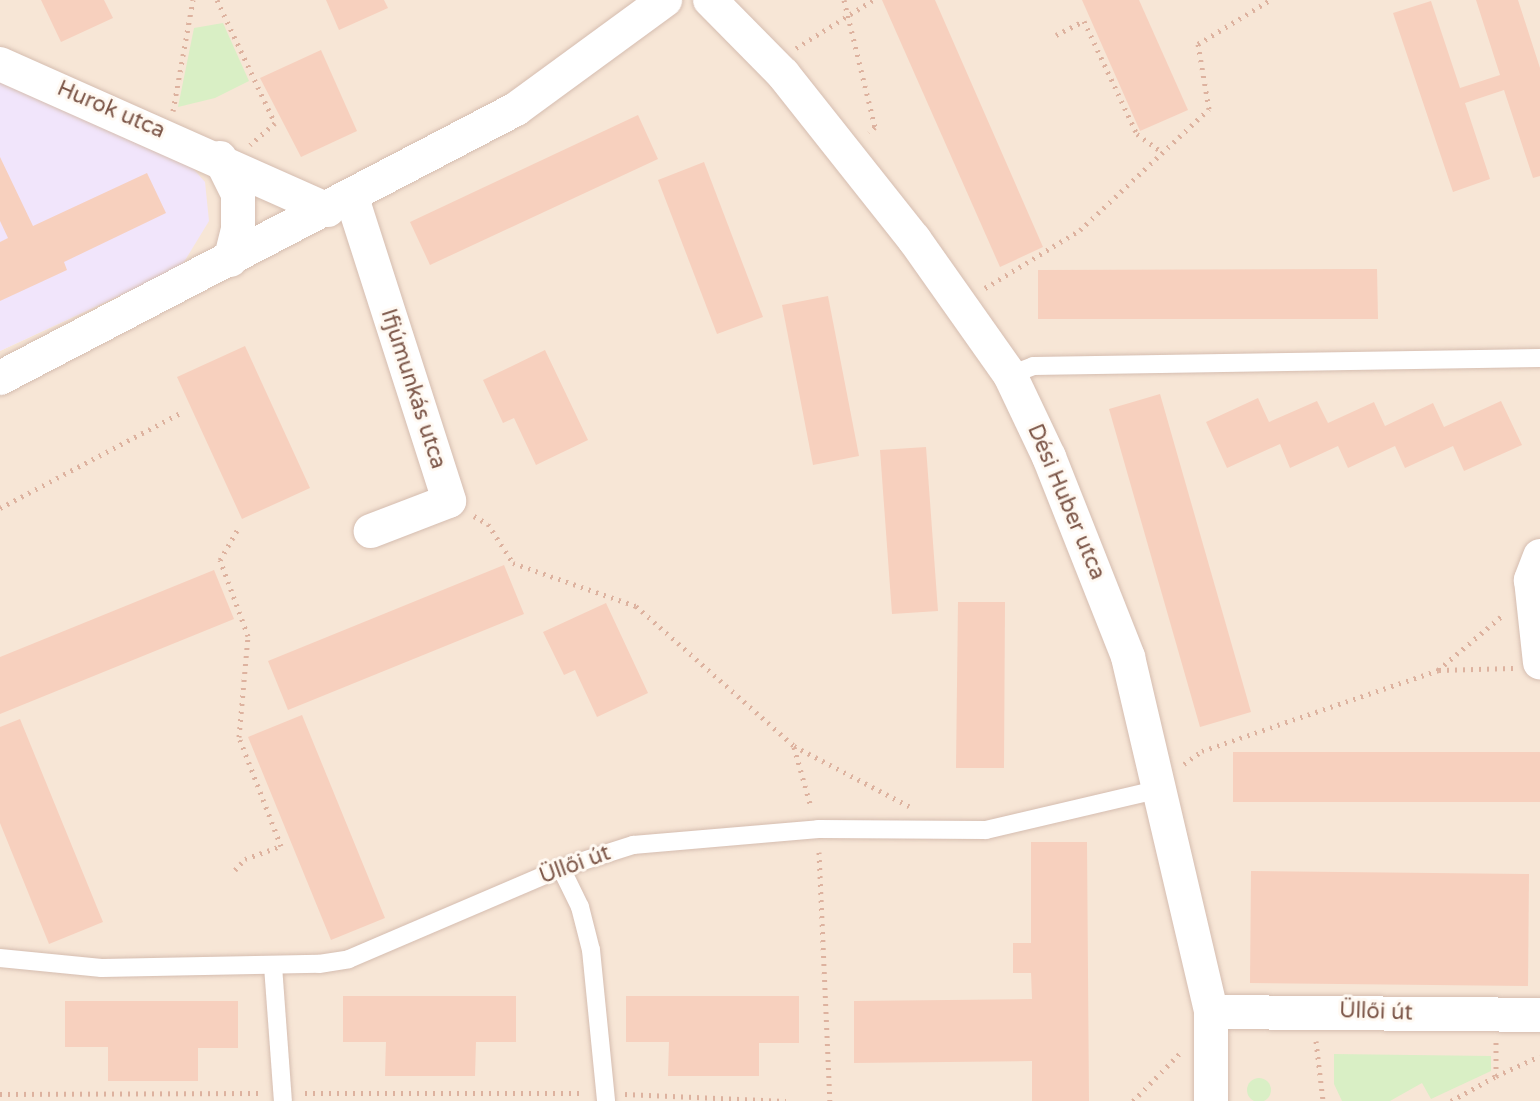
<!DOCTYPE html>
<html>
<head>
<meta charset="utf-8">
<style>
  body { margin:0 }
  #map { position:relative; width:1540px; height:1101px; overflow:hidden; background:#fef4e9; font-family:"Varela Round",sans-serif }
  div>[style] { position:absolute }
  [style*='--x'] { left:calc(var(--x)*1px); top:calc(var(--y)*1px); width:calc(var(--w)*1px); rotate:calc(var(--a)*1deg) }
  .residential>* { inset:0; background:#f7e6d6 }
  .education>* { inset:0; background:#f1e5fb }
  .green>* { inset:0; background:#d9efc5 }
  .round { border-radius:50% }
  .building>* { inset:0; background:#f7d0be }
  .path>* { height:5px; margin-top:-2.5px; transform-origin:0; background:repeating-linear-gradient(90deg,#ddb29f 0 2px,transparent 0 8px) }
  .roads { filter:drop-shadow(0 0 2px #d5bdb0) drop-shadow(0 0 2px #d5bdb0) }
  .service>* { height:18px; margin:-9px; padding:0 9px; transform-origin:9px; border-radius:9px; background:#fff }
  .minor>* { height:34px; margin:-17px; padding:0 17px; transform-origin:17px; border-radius:17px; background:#fff }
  span { translate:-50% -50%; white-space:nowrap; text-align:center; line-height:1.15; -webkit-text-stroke:6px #fff9f2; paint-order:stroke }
  .street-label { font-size:22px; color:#7d5749 }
</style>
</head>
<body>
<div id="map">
  <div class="residential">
    <div style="clip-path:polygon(0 0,1540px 0,1540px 1101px,0 1101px,0 351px,181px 267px,0 82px)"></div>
  </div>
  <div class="education">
    <div style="clip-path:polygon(0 82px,174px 147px,205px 182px,209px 221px,181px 267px,0 351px)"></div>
  </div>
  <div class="green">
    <div style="clip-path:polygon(223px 23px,249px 81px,215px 98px,178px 107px,194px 28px)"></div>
    <div style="clip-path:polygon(1334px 1054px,1491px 1056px,1491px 1071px,1431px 1099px,1422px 1083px,1390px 1101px,1342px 1101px,1334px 1084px)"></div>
    <div class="round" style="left:1247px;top:1078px;width:24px;height:24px"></div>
  </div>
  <div class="building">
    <div style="clip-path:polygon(41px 0,104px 0,113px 18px,61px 42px)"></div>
    <div style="clip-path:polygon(326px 0,384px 0,388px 8px,339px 30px)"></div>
    <div style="clip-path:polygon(882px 0,935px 0,1043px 247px,1000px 267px)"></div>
    <div style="clip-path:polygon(1082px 0,1139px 0,1188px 110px,1140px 131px)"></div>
    <div style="clip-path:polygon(1476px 0,1518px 0,1540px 68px,1540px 176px,1533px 178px,1504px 90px,1465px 103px,1490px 179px,1453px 192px,1393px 13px,1431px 1px,1460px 88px,1500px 75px)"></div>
    <div style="clip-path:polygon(321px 50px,357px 131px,301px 157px,260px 78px)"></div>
    <div style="clip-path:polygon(638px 115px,658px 159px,430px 265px,410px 222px)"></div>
    <div style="clip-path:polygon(0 157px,33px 226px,147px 173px,166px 213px,64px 262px,67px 270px,0 301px,0 242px,8px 238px,0 221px)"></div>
    <div style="clip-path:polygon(704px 162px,763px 317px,717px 334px,658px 180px)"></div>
    <div style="clip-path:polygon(1377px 269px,1378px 319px,1038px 319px,1038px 270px)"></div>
    <div style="clip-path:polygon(828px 296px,859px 456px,813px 465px,782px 305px)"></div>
    <div style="clip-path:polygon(245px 346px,310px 488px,242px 519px,177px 377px)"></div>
    <div style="clip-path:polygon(545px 350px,588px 440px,536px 465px,514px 418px,503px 423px,483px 380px)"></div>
    <div style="clip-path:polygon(1160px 394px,1251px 712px,1200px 727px,1109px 409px)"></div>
    <div style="clip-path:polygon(1258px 398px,1269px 422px,1317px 401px,1328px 423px,1374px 402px,1385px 426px,1433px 403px,1444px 427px,1501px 401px,1522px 445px,1464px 471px,1453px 446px,1405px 468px,1395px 446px,1348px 468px,1338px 446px,1290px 468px,1280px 444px,1227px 468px,1206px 422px)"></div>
    <div style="clip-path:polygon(926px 447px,938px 611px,892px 614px,880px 450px)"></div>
    <div style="clip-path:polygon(504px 565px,524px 614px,288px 710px,268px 661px)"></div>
    <div style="clip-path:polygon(214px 570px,234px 619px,0 714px,0 657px)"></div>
    <div style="clip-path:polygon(958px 602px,1005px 602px,1004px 768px,956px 768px)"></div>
    <div style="clip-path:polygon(606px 603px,648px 693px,597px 717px,575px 670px,564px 675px,543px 632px)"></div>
    <div style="clip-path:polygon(302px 715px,385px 918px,331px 940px,248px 737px)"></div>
    <div style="clip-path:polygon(20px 719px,103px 922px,49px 944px,0 823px,0 727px)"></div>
    <div style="clip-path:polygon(1233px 752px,1540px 752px,1540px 802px,1233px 802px)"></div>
    <div style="clip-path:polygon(1031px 842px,1087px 842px,1089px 1101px,1032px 1101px,1032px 1061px,854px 1063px,854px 1001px,1032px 999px,1031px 973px,1013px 973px,1013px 943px,1031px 943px)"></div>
    <div style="clip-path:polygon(1251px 871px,1529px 874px,1528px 986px,1250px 983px)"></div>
    <div style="clip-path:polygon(343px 996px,516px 996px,516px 1042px,476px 1042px,475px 1076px,385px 1076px,386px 1042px,343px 1042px)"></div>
    <div style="clip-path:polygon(626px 996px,799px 996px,799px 1043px,759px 1043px,759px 1076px,668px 1076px,669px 1042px,626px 1042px)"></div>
    <div style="clip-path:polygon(65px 1001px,238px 1001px,238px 1048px,198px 1048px,198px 1081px,108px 1081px,108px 1047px,65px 1047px)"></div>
  </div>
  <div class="path">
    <div style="--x:217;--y:0;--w:136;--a:64.8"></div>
    <div style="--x:275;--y:123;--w:33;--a:139"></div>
    <div style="--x:844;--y:0;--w:131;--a:76.3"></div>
    <div style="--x:875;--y:127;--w:8;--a:140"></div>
    <div style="--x:1056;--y:35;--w:31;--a:-27"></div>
    <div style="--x:1084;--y:21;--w:125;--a:64.9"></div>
    <div style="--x:1137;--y:134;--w:29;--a:36"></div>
    <div style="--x:796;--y:48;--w:91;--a:-31.9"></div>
    <div style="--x:173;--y:111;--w:113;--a:-79.8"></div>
    <div style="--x:985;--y:288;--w:111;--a:-31.4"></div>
    <div style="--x:1080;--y:230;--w:177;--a:-43.2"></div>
    <div style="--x:1209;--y:109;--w:66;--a:-99.6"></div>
    <div style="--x:1198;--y:44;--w:84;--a:-31.4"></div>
    <div style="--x:0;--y:508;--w:206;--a:-27.8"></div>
    <div style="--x:474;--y:516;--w:16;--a:30"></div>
    <div style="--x:488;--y:524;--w:46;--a:57.3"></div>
    <div style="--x:513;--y:563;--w:130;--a:19.3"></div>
    <div style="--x:636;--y:606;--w:211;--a:41.5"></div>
    <div style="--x:794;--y:746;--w:130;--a:27.6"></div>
    <div style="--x:1439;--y:670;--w:74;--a:-1.5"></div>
    <div style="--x:794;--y:747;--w:62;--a:74.2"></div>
    <div style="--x:1184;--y:764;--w:22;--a:-36"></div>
    <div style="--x:1202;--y:751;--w:250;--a:-18.9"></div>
    <div style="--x:1438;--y:670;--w:87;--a:-40.3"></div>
    <div style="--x:819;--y:852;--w:249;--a:87.5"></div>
    <div style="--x:235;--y:870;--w:15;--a:-48"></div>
    <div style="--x:245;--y:859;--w:38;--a:-20"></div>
    <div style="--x:281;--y:846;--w:117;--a:-111.1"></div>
    <div style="--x:239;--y:737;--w:101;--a:-84.9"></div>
    <div style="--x:248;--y:636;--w:81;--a:-110.2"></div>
    <div style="--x:220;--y:560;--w:36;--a:-60"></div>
    <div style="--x:1316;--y:1041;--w:60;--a:83.3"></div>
    <div style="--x:1496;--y:1076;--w:48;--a:-24.4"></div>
    <div style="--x:305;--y:1093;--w:278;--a:0"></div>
    <div style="--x:0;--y:1094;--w:263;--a:-0.2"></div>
    <div style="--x:625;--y:1094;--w:161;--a:2.5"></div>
    <div style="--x:1133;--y:1101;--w:67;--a:-45.6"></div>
    <div style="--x:1451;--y:1101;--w:51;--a:-29.1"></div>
    <div style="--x:1496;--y:1076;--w:34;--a:-90"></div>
  </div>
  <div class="roads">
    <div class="service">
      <div style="--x:1010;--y:375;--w:25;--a:-21"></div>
      <div style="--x:1033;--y:366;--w:507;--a:-0.9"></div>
      <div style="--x:561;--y:868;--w:43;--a:64"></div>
      <div style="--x:580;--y:907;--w:44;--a:75.7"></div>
      <div style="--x:591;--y:950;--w:152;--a:84.3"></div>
      <div style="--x:0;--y:958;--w:102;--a:5.6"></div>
      <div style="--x:102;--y:968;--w:217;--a:-1.1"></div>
      <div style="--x:319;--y:964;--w:30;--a:-9"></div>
      <div style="--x:349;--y:959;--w:231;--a:-23.2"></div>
      <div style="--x:561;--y:868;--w:76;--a:-17.7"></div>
      <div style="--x:633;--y:845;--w:186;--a:-4.9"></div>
      <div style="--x:818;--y:829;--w:168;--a:0.3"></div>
      <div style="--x:986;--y:830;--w:180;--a:-13.2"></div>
      <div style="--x:273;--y:966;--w:135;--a:85.8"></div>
    </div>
    <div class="minor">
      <div style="--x:710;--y:0;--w:104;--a:45.4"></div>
      <div style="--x:783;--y:74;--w:211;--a:51.6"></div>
      <div style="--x:914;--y:239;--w:166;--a:54.8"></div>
      <div style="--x:1010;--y:375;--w:91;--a:64.6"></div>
      <div style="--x:1049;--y:457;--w:215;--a:68.4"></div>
      <div style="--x:1128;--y:657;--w:365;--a:76.8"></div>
      <div style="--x:1211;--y:1012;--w:89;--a:90"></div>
      <div style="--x:0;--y:64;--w:359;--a:24"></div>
      <div style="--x:220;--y:158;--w:40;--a:63.4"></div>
      <div style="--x:238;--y:194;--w:35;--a:90"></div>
      <div style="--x:238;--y:229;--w:32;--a:104"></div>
      <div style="--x:352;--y:198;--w:318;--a:72.2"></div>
      <div style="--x:449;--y:501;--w:84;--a:159"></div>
      <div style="--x:0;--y:378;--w:582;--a:-27.53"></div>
      <div style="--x:516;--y:109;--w:185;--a:-36.2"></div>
      <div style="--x:1540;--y:556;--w:26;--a:111"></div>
      <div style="--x:1531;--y:580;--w:83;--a:83.8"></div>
      <div style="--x:1211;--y:1012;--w:329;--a:0.5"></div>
    </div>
  </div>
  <div class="street-label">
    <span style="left:111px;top:110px;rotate:23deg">Hurok utca</span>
    <span style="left:413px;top:389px;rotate:72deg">Ifjúmunkás utca</span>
    <span style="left:1066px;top:502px;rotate:67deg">Dési Huber utca</span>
    <span style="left:575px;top:865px;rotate:-20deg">Üllői út</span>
    <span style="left:1376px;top:1012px;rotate:2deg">Üllői út</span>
  </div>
</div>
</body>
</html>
